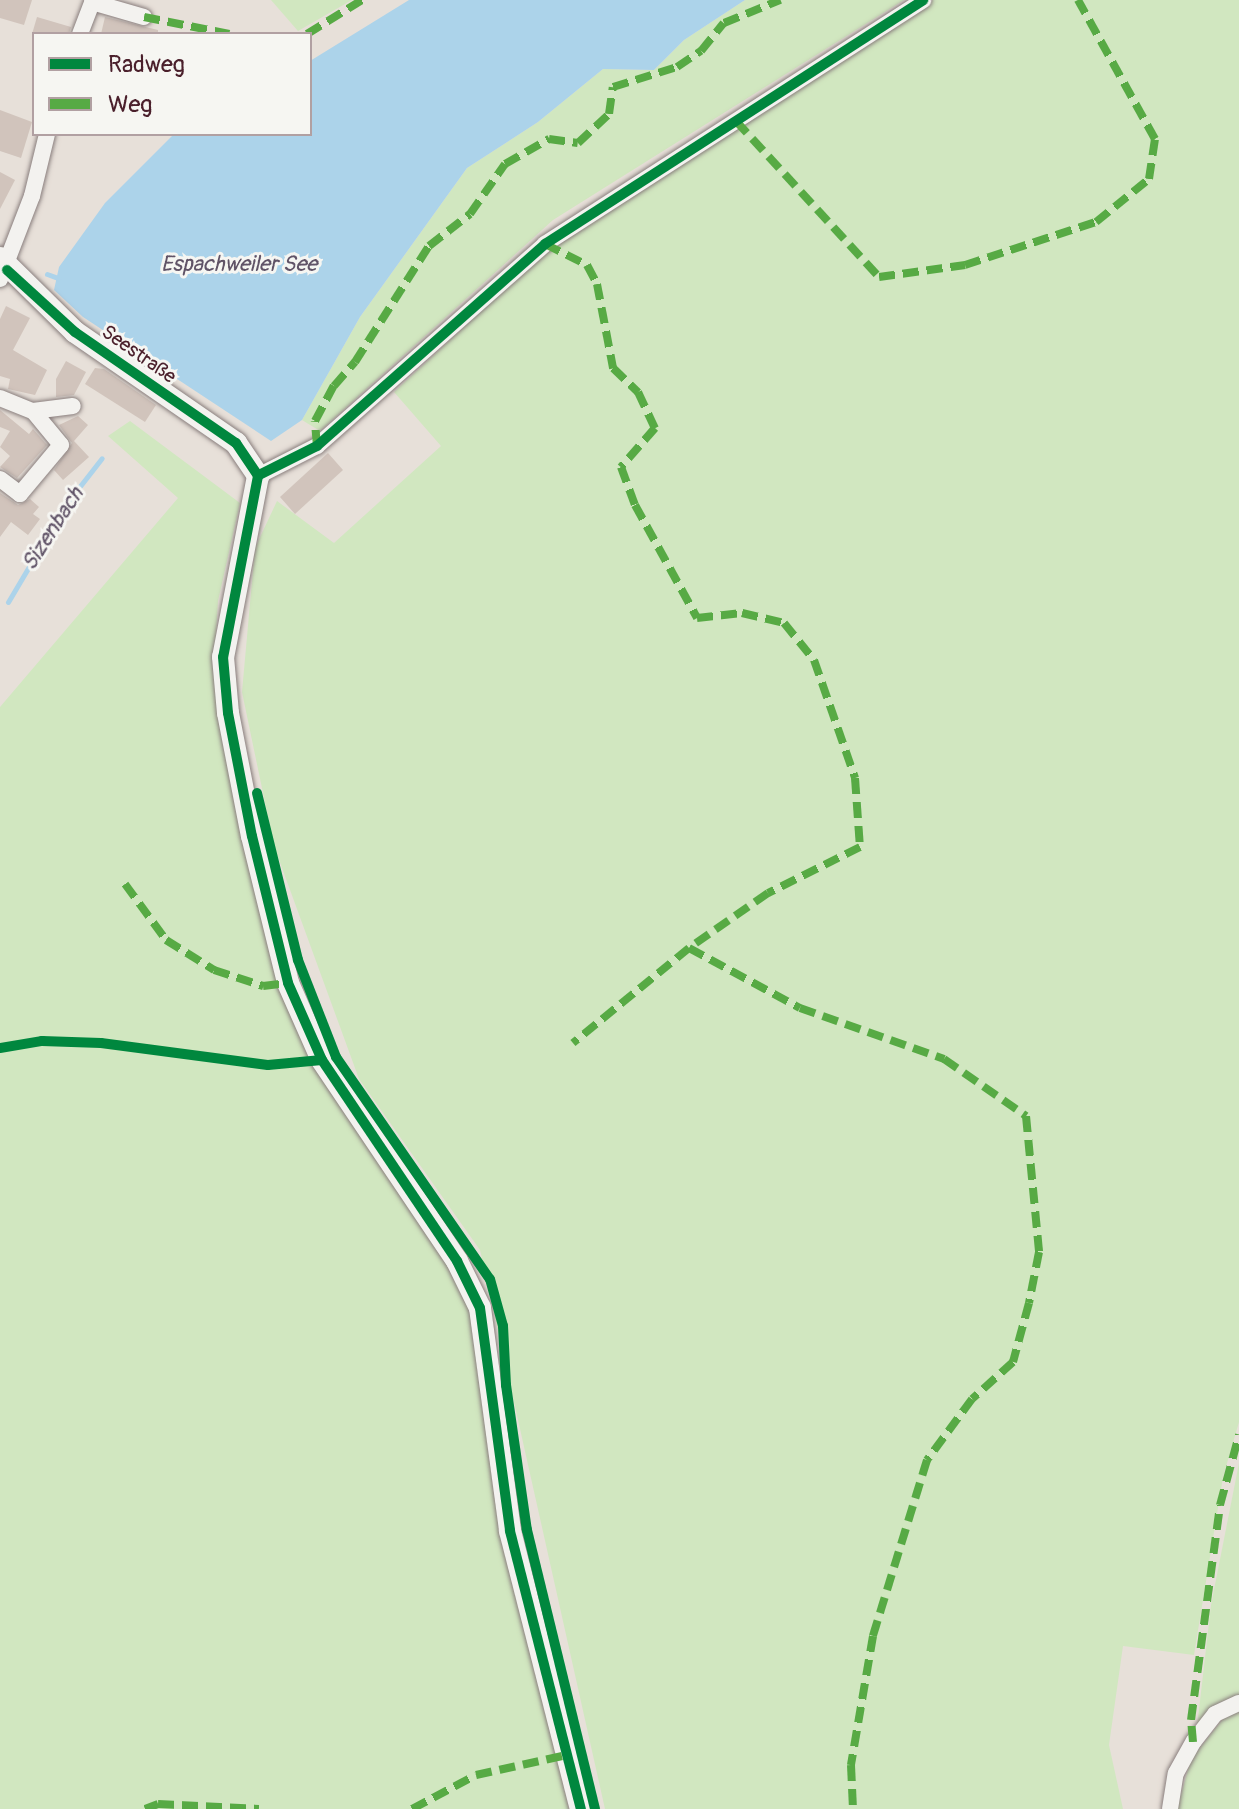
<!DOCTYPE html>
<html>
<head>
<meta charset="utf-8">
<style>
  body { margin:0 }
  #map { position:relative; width:1239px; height:1809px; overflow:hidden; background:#e7e0d9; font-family:Pangolin,sans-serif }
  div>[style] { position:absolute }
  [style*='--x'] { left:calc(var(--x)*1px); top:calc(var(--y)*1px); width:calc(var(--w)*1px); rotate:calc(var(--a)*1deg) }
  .green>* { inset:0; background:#d1e7c0 }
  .water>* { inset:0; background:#acd3ea }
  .stream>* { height:5px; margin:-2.5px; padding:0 2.5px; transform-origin:2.5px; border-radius:2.5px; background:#acd3ea }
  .building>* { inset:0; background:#d1c4bc }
  .roads { filter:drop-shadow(0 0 2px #897e7d) drop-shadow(0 0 2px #897e7d) }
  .street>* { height:16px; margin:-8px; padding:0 8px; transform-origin:8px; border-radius:8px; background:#f3f2ef }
  .secondary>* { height:22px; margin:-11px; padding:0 11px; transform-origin:11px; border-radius:11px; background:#f3f2ef }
  .quiet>* { height:8px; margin-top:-4px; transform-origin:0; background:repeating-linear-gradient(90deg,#57aa44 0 16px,transparent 0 24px) }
  .cycleway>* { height:10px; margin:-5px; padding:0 5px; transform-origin:5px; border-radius:5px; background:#00873e }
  span { translate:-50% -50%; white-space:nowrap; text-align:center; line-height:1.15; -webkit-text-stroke:6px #f6f6f2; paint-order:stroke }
  .street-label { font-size:20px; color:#4a1f2b }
  .water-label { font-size:22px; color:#605367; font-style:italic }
  .legend { position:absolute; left:32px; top:32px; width:280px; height:104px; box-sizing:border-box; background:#f6f6f2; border:2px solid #b1a0a2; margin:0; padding:10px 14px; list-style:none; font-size:24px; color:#4a1f2b }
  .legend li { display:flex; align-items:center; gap:16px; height:40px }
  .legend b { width:40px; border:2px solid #b1a0a2 }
</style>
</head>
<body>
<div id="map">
  <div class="green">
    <div style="clip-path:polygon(271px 0,352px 0,298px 31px)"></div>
    <div style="clip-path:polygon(745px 0,904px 0,553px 220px,320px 431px,302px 420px,360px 317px,467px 168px,538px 122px,603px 69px,654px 70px,684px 40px)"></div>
    <div style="clip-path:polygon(933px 0,1239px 0,1239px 1422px,1223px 1477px,1194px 1655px,1123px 1646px,1109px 1745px,1123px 1809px,605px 1809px,480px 1250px,359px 1079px,274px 846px,242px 692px,255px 548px,277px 501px,334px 543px,441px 446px,394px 392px,544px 253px)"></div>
    <div style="clip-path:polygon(130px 421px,240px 503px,218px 601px,214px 668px,271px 962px,304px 1042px,467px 1291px,497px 1497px,569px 1809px,0 1809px,0 707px,178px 498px,108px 436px)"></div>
    <div style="clip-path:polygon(1239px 1463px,1239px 1695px,1197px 1727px,1211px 1605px)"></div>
    <div style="clip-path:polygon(1239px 1707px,1239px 1809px,1177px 1809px,1191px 1759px,1230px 1710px)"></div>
  </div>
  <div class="water">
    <div style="clip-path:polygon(409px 0,745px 0,684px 40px,654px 70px,603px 69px,538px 122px,467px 168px,360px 317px,302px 420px,271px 441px,83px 317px,54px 290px,59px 267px,105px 203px,174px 134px,310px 134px,310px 61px)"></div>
  </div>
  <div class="stream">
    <div style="--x:47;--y:274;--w:12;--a:20"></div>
    <div style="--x:8;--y:602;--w:114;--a:-59.4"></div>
    <div style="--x:66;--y:504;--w:58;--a:-52"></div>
  </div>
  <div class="building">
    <div style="clip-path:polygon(0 0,32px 0,24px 25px,0 18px)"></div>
    <div style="clip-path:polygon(37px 17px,71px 27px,69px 34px,32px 34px)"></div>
    <div style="clip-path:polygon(105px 17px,158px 30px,158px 34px,101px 34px)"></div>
    <div style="clip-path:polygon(0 110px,32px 122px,21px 158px,0 151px)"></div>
    <div style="clip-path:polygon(0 172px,15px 180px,0 209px)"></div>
    <div style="clip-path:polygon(6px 306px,30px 318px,13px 350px,47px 370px,35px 395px,8px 389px,10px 379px,0 376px,0 319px)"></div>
    <div style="clip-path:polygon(66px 361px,86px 372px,74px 395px,56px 397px,56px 379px)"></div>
    <div style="clip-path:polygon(95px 368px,104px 369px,156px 405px,145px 422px,85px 384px)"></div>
    <div style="clip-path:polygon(0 410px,29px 434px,33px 429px,47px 445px,17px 478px,0 467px,10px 456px,0 447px,10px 431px,0 427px)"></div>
    <div style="clip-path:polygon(78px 416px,88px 425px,74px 441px,89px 457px,63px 480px,54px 470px,72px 443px,59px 425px)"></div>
    <div style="clip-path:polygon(328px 453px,343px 470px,295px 514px,280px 497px)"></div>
    <div style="clip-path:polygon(0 493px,18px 505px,30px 499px,39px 507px,33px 514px,40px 519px,28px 535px,11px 522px,0 537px)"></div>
  </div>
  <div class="roads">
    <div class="street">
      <div style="--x:92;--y:2;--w:54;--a:16.1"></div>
      <div style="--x:80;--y:34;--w:36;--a:-69"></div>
      <div style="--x:0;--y:279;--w:89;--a:-68.9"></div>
      <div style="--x:32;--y:196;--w:64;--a:-76.4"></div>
      <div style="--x:0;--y:398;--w:35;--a:22"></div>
      <div style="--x:33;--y:411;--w:44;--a:50.5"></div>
      <div style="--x:61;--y:445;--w:64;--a:129.9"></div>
      <div style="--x:20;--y:494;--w:25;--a:-143"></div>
      <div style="--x:33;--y:411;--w:40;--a:-7.1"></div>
      <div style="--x:258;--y:476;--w:66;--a:-27"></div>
      <div style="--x:317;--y:446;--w:305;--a:-41.5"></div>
      <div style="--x:545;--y:244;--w:450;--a:-32.8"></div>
      <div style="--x:1170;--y:1809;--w:36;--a:-81"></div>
      <div style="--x:1176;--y:1773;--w:37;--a:-61"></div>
      <div style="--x:1194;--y:1741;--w:34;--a:-52"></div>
      <div style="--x:1215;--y:1714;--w:26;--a:-25"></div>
    </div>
    <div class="secondary">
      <div style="--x:0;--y:258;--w:105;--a:44.6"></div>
      <div style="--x:75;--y:332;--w:196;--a:34.6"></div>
      <div style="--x:236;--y:443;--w:40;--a:56"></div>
      <div style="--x:258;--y:476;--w:184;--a:100.9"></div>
      <div style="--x:223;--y:657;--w:56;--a:84.9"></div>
      <div style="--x:228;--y:713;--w:125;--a:79"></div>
      <div style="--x:252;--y:836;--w:151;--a:76.2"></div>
      <div style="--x:288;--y:983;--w:84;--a:66.2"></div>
      <div style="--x:322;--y:1060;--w:242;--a:56.1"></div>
      <div style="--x:457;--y:1261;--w:52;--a:63.9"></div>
      <div style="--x:480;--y:1308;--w:225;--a:82.3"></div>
      <div style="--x:510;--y:1531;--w:287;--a:75.7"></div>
    </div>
  </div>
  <div class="quiet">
    <div style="--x:144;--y:17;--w:87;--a:11.3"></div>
    <div style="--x:307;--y:34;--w:65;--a:-31.7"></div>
    <div style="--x:736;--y:121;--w:212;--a:47.5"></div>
    <div style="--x:879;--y:277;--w:87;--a:-7.9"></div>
    <div style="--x:965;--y:265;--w:138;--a:-18.2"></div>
    <div style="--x:1096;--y:222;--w:68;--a:-39.1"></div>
    <div style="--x:1149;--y:179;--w:40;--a:-81.5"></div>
    <div style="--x:1155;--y:139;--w:159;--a:-119"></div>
    <div style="--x:545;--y:244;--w:47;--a:26.6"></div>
    <div style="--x:587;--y:265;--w:21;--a:62"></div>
    <div style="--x:597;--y:284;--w:86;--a:79.2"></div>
    <div style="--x:613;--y:368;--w:35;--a:44"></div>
    <div style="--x:638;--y:392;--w:40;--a:65"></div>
    <div style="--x:655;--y:428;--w:52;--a:131.1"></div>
    <div style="--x:621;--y:467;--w:40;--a:69.8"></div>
    <div style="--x:635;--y:505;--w:129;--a:61.2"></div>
    <div style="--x:697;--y:618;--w:45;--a:-6.3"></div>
    <div style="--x:742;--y:613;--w:43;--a:13.4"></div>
    <div style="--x:784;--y:623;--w:48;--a:51"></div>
    <div style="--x:814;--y:660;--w:125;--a:70.8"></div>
    <div style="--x:855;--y:778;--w:69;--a:85.9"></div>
    <div style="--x:860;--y:847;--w:103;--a:153.4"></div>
    <div style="--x:768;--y:893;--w:96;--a:145.2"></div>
    <div style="--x:689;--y:948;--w:150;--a:140.7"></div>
    <div style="--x:317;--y:446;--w:25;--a:-95"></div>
    <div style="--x:315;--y:421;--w:40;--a:-62"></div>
    <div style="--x:334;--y:386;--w:32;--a:-49"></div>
    <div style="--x:355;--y:362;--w:138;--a:-57.5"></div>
    <div style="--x:429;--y:246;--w:52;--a:-38"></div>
    <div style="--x:470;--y:214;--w:61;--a:-55"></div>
    <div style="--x:505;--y:164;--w:51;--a:-29.6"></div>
    <div style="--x:549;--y:139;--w:29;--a:8"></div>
    <div style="--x:578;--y:143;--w:42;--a:-43.1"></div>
    <div style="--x:609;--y:114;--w:27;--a:-82"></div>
    <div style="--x:613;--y:87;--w:67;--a:-17.4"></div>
    <div style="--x:677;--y:67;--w:29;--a:-34"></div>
    <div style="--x:701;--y:51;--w:36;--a:-51"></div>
    <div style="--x:724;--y:23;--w:61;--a:-22.3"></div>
    <div style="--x:125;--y:884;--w:69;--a:53.8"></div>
    <div style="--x:166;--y:940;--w:57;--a:32"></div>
    <div style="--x:214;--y:970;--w:52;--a:18.1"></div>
    <div style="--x:263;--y:986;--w:25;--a:-7"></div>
    <div style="--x:689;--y:948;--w:126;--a:28.4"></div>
    <div style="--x:800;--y:1008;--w:153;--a:19.5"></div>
    <div style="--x:944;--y:1059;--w:100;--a:34.8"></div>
    <div style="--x:1026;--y:1116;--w:137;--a:84.5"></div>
    <div style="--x:1039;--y:1252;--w:52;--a:101.1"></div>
    <div style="--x:1029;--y:1303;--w:61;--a:105.2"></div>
    <div style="--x:1013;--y:1362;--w:55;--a:137.9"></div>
    <div style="--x:972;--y:1399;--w:76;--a:126.4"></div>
    <div style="--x:927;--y:1460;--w:184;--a:107.1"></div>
    <div style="--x:873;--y:1636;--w:131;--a:99.7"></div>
    <div style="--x:851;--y:1765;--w:44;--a:87.4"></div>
    <div style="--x:1193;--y:1742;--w:22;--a:-95"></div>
    <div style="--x:1191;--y:1720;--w:217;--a:-82.3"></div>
    <div style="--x:1220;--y:1505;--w:73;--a:-74.8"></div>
    <div style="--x:145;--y:1809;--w:14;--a:-21"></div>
    <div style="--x:158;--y:1804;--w:101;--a:2.8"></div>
    <div style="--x:412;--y:1809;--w:72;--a:-28"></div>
    <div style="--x:476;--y:1775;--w:93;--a:-12.4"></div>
  </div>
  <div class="cycleway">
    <div style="--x:7;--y:270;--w:92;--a:42.4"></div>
    <div style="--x:75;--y:332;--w:196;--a:34.6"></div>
    <div style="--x:236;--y:443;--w:40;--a:56"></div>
    <div style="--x:258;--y:476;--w:184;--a:100.9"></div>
    <div style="--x:223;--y:657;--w:56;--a:84.9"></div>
    <div style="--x:228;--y:713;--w:125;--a:79"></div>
    <div style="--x:252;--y:836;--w:151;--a:76.2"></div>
    <div style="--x:288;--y:983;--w:84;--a:66.2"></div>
    <div style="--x:322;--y:1060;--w:242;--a:56.1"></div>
    <div style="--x:457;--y:1261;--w:52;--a:63.9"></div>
    <div style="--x:480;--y:1308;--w:225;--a:82.3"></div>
    <div style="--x:510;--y:1531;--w:287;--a:75.7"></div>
    <div style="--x:261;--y:474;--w:63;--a:-26.6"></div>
    <div style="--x:317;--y:446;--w:305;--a:-41.5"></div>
    <div style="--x:545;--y:244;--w:450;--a:-32.8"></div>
    <div style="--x:257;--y:793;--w:172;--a:76.2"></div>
    <div style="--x:298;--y:960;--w:104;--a:68.6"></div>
    <div style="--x:336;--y:1057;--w:270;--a:55.3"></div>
    <div style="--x:490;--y:1279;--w:49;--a:74.5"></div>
    <div style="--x:503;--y:1326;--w:59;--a:87.1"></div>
    <div style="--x:506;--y:1385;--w:147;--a:81.8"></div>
    <div style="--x:527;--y:1530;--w:287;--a:76.3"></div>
    <div style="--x:0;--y:1048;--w:43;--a:-9.5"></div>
    <div style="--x:42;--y:1041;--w:59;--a:1.9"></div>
    <div style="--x:101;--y:1043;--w:168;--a:7.5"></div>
    <div style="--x:268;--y:1065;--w:54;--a:-5.3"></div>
  </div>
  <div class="street-label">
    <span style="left:139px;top:354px;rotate:35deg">Seestraße</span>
  </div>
  <div class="water-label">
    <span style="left:239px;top:265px">Espachweiler See</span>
    <span style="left:53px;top:529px;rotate:-57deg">Sizenbach</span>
  </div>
  <ul class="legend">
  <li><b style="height:10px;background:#00873e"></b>Radweg</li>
  <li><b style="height:10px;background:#57aa44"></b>Weg</li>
  </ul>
</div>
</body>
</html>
